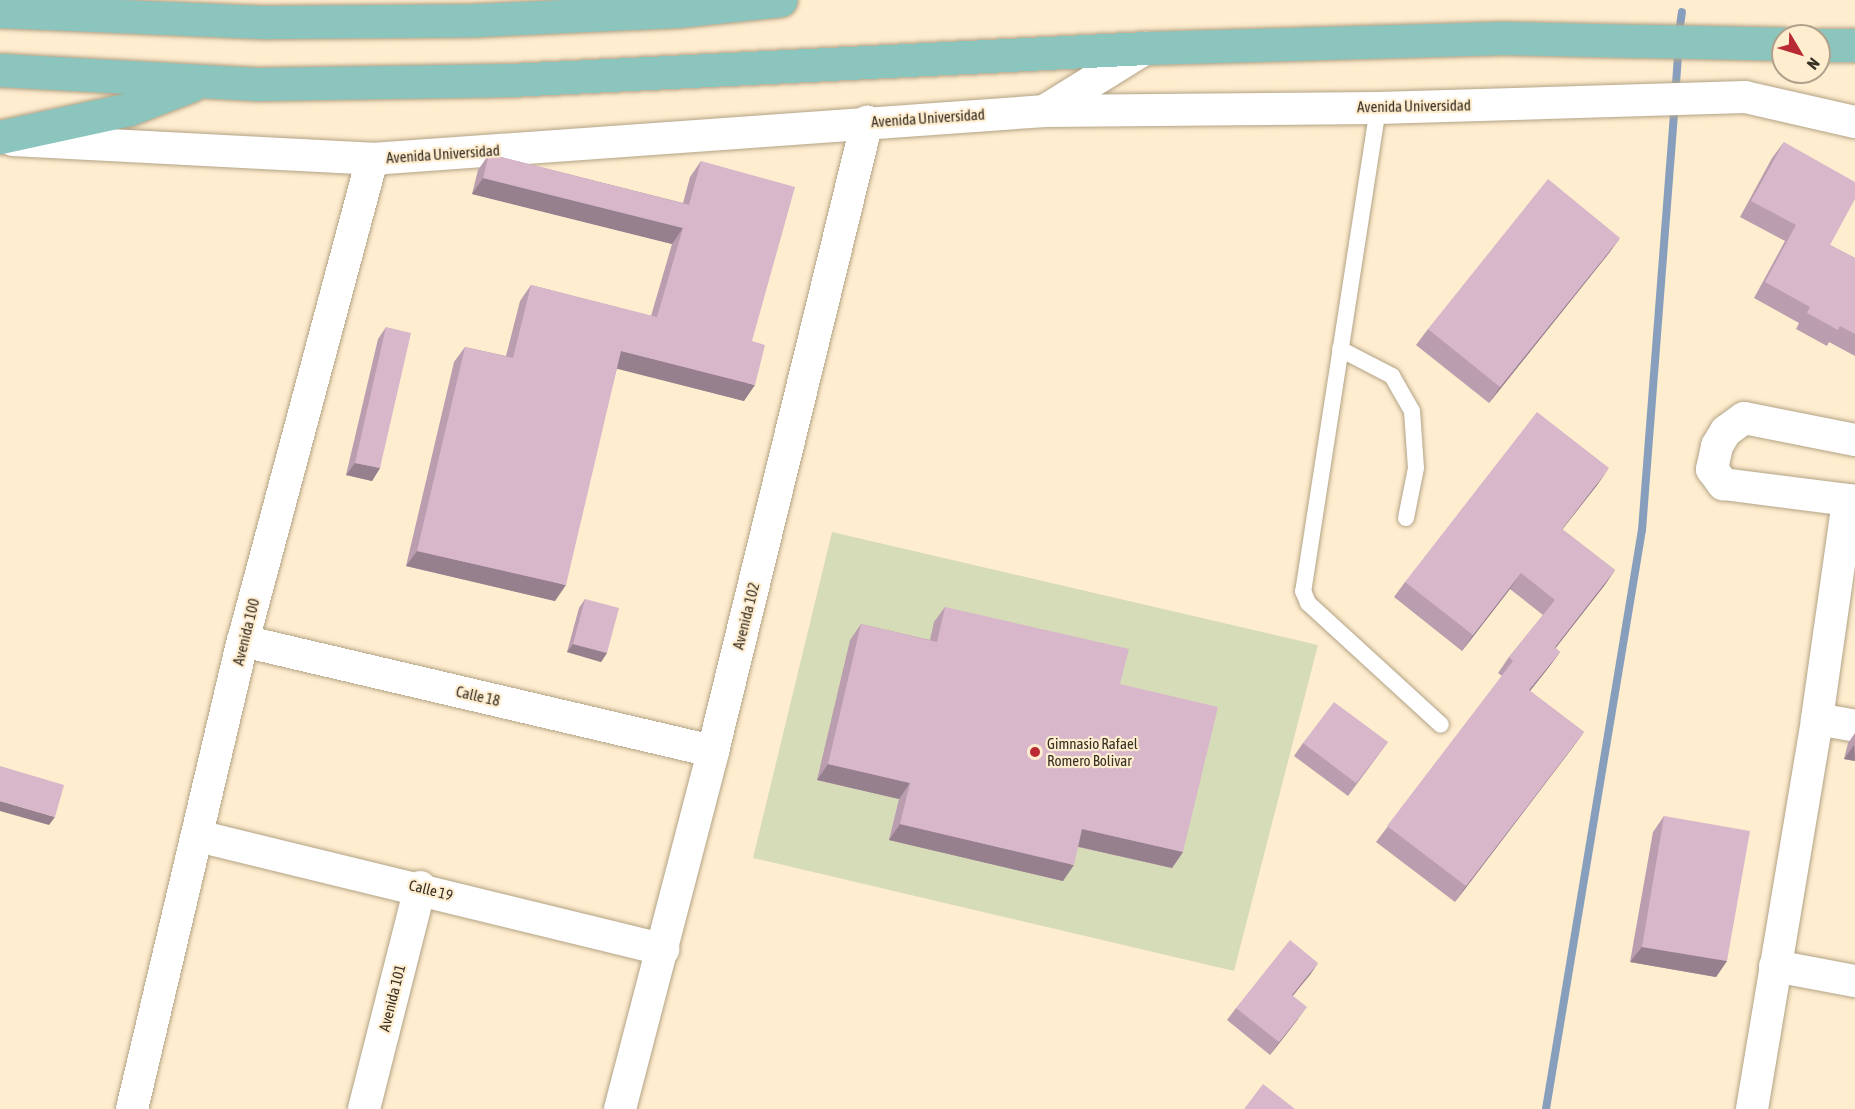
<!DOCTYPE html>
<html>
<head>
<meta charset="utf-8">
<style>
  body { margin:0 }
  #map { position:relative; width:1855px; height:1109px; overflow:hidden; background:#ffedcf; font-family:"Asap Condensed",sans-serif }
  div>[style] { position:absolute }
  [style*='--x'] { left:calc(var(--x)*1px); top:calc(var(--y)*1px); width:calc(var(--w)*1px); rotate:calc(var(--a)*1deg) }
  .green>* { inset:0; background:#d7dcb8 }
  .stream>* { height:8px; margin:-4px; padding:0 4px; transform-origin:4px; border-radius:4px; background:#879fbd }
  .roads { filter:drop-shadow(0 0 2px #b3a386) drop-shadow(0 0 2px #b3a386) }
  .service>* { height:16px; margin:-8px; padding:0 8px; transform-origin:8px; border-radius:8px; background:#fff }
  .minor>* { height:32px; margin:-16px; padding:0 16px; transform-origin:16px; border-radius:16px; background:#fff }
  .primary>* { height:33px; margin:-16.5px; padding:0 16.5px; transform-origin:16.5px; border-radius:16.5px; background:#8cc5be }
  .wall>* { inset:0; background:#ba9dae }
  .shaded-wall>* { inset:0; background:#97808d }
  .building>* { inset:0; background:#d8b7ca }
  .dots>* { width:16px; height:16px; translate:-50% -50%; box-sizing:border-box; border:3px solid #ffedcf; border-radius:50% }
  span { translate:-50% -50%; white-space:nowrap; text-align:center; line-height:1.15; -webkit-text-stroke:4.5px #ffedcf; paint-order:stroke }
  .street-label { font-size:15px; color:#362f24 }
  .poi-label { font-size:15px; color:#362f24 }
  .left { translate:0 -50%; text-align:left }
  .north { position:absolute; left:1771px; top:24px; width:60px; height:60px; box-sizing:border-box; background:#ffedcf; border:2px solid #afa18b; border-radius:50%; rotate:128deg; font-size:16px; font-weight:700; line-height:24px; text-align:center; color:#362f24 }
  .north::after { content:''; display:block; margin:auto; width:21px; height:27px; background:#ba2a34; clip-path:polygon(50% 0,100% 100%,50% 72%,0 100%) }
</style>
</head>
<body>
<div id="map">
  <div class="green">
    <div style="clip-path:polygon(832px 532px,1318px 645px,1234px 971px,753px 858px)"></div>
  </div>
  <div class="stream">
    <div style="--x:1680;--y:26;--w:14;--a:-82"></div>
    <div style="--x:1676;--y:84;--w:26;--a:-86"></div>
    <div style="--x:1546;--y:1109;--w:587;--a:-80.59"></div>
    <div style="--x:1642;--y:530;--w:417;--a:-85.6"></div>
  </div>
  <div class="roads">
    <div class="service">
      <div style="--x:1378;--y:108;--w:489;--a:98.8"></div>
      <div style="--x:1303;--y:591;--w:13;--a:67"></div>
      <div style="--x:1308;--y:603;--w:180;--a:42.5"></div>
      <div style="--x:1340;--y:349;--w:59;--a:27.4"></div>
      <div style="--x:1392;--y:376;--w:40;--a:60.3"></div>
      <div style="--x:1412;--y:411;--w:57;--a:86"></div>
      <div style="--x:1416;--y:468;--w:51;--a:101.3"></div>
    </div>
    <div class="minor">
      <div style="--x:1046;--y:110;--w:118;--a:-31.8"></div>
      <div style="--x:13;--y:140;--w:360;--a:3"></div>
      <div style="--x:372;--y:159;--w:675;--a:-4.08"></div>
      <div style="--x:1045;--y:111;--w:333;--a:-0.5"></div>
      <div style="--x:1378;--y:108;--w:367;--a:-1.7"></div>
      <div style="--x:1745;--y:97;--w:113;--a:12.8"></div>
      <div style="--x:1855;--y:440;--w:113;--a:-168.8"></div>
      <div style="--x:1744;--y:418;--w:22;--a:144"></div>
      <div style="--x:1726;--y:431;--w:17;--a:121"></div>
      <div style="--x:1717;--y:446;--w:24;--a:102"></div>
      <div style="--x:1712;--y:469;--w:19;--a:54"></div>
      <div style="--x:1723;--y:484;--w:133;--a:7.3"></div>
      <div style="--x:243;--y:641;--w:483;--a:13.2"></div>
      <div style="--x:1817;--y:719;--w:39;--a:10"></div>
      <div style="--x:198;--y:836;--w:479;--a:13.7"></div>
      <div style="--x:1775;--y:966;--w:81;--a:10.6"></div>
      <div style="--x:132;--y:1109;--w:481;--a:-76.7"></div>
      <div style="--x:243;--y:641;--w:499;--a:-75"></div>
      <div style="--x:364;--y:1109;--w:229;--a:-75.8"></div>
      <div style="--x:620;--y:1109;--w:370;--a:-75.4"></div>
      <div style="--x:713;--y:751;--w:648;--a:-76.24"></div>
      <div style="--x:1752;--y:1109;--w:395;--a:-80.5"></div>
      <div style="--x:1817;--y:719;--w:221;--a:-81.9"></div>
    </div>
    <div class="primary">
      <div style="--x:0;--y:11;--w:268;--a:2.4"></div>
      <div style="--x:268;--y:22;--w:209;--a:-0.5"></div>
      <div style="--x:477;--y:20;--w:199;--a:-2.6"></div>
      <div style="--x:676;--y:11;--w:105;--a:-6"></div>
      <div style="--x:1819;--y:45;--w:36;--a:0"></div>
      <div style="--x:0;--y:70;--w:258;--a:3.1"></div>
      <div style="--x:258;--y:84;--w:252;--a:-0.9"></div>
      <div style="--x:510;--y:80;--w:637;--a:-2.88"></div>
      <div style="--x:1146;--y:48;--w:357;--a:-1.6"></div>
      <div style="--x:1503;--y:38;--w:280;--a:1.2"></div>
      <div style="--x:0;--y:137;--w:132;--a:-12.2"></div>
      <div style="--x:129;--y:109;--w:67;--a:-20.9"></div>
    </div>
  </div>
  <div class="wall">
    <div style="clip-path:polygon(1784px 142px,1830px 245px,1855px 258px,1855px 356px,1829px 342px,1827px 346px,1796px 329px,1799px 323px,1754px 298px,1785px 241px,1740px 217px,1772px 158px)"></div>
    <div style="clip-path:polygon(489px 154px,683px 203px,690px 177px,701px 161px,752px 341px,744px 401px,617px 368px,555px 601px,406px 566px,454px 362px,465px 347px,506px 356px,520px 301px,531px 285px,651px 316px,672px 244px,472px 194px,478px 170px)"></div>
    <div style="clip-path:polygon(1620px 238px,1609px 253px,1489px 403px,1416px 345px,1428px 329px)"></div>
    <div style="clip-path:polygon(386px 327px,380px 468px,372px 481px,346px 475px,378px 339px)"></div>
    <div style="clip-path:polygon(1598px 484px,1562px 529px,1615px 570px,1604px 586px,1555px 648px,1560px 652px,1549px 667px,1530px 691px,1584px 732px,1573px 747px,1455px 902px,1376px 842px,1502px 676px,1498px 673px,1509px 657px,1543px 615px,1510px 589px,1462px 651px,1394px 597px,1405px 582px)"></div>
    <div style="clip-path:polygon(585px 599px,607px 653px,601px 662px,567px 652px,579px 608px)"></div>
    <div style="clip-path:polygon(945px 607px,1120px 684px,1183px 852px,1172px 868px,1078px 847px,1063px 881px,889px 840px,899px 799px,817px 780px,850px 640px,861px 624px,930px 640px,934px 622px)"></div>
    <div style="clip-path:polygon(1855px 733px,1855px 761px,1844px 759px,1848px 743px)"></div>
    <div style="clip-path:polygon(1388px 742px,1348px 796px,1294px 756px,1303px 743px)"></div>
    <div style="clip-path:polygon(1664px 816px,1727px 961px,1716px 977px,1630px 962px,1653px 832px)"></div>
    <div style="clip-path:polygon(1318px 963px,1293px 996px,1298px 1019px,1270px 1055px,1227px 1020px,1236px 1008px)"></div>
  </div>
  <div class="shaded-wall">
    <div style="clip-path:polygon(483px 178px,683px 228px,672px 244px,472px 194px)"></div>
    <div style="clip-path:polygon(1620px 238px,1609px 253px,1489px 403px,1500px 387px)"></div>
    <div style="clip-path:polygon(621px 351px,755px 385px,744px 401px,610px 367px)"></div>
    <div style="clip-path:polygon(355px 463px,380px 468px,372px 481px,346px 475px)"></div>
    <div style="clip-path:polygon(1609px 468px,1598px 484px,1551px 544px,1562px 529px)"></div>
    <div style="clip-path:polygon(417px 551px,566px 585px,555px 601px,406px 566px)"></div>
    <div style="clip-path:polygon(1615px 570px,1604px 586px,1544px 663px,1555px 647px)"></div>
    <div style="clip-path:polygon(1521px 573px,1510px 589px,1462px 651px,1473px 635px)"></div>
    <div style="clip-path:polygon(573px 644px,607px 653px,601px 662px,567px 652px)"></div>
    <div style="clip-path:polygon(1560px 652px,1549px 667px,1518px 706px,1529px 690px)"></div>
    <div style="clip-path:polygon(1584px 732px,1573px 747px,1455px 902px,1466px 886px)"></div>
    <div style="clip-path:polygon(1854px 745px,1855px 761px,1844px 759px)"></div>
    <div style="clip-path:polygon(828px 764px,910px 783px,899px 799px,817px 780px)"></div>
    <div style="clip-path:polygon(0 801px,55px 817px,49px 825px,0 811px)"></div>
    <div style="clip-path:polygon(900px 824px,1074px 865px,1063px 881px,889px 840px)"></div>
    <div style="clip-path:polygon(1082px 829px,1183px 852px,1172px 868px,1071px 845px)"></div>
    <div style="clip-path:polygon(1642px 947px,1727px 961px,1716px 977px,1630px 962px)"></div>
    <div style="clip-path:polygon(1318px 963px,1310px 975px,1283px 1007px,1292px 995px)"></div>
    <div style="clip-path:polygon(1307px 1007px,1298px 1019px,1270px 1055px,1279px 1042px)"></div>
  </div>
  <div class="building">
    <div style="clip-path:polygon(1784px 142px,1855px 182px,1855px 199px,1830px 245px,1855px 258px,1855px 334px,1840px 326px,1838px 330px,1807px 313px,1810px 307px,1765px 282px,1796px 225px,1751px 201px)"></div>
    <div style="clip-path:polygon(489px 154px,689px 205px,701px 161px,795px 187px,752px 341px,765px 345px,755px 385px,621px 351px,566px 585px,417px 551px,465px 347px,513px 358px,531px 285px,657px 317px,683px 228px,483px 178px)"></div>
    <div style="clip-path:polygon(1548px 179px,1620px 238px,1500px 387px,1428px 329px)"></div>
    <div style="clip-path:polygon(386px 327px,411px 333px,380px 468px,355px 463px)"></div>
    <div style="clip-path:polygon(1537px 412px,1609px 468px,1562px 529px,1615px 570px,1555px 647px,1560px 652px,1529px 690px,1584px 732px,1466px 886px,1387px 826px,1513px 661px,1509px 657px,1555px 600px,1521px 573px,1473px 635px,1405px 582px)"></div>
    <div style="clip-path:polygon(585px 599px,619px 608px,607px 653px,573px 644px)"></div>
    <div style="clip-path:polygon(945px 607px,1129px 649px,1120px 684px,1218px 707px,1183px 852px,1082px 829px,1074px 865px,900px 824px,910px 783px,828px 764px,861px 624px,937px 642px)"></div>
    <div style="clip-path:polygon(1334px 702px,1388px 742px,1356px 783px,1303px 743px)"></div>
    <div style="clip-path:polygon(0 766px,64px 785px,55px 817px,0 801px)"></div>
    <div style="clip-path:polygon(1664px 816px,1750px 831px,1727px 961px,1642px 947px)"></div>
    <div style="clip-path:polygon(1290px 940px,1318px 963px,1292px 995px,1307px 1007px,1279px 1042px,1236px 1008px)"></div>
    <div style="clip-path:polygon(1263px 1084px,1295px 1109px,1244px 1109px)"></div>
  </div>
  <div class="dots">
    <div style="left:1035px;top:752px;background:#ba2a34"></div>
  </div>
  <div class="street-label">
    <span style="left:1414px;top:106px;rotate:-1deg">Avenida Universidad</span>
    <span style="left:928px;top:118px;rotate:-4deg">Avenida Universidad</span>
    <span style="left:443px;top:154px;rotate:-4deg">Avenida Universidad</span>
    <span style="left:746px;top:616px;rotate:-76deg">Avenida 102</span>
    <span style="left:246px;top:632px;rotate:-76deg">Avenida 100</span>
    <span style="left:478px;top:696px;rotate:13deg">Calle 18</span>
    <span style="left:431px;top:890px;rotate:14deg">Calle 19</span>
    <span style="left:392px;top:998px;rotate:-76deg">Avenida 101</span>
  </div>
  <div class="poi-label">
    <span class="left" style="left:1047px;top:752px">Gimnasio Rafael<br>Romero Bolivar</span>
  </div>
  <div class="north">N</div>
</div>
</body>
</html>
